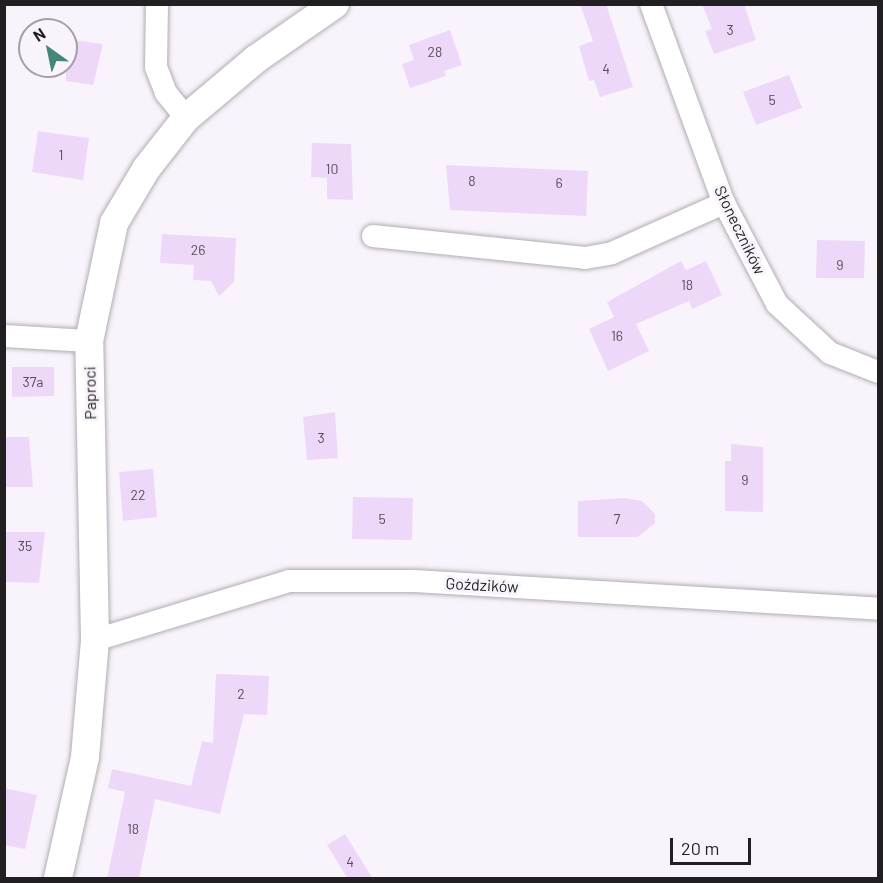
<!DOCTYPE html>
<html>
<head>
<meta charset="utf-8">
<style>
  body { margin:0 }
  #map { position:relative; width:883px; height:883px; overflow:hidden; background:#f9f4fb; font-family:Barlow,sans-serif }
  div>[style] { position:absolute }
  [style*='--x'] { left:calc(var(--x)*1px); top:calc(var(--y)*1px); width:calc(var(--w)*1px); rotate:calc(var(--a)*1deg) }
  .building>* { inset:0; background:#eed8f9 }
  .roads { filter:drop-shadow(0 0 2px #b1adb3) drop-shadow(0 0 2px #b1adb3) }
  .minor>* { height:22px; margin:-11px; padding:0 11px; transform-origin:11px; border-radius:11px; background:#fff }
  .tertiary>* { height:28px; margin:-14px; padding:0 14px; transform-origin:14px; border-radius:14px; background:#fff }
  span { translate:-50% -50%; white-space:nowrap; text-align:center; line-height:1.15; -webkit-text-stroke:6px #f9f4fb; paint-order:stroke }
  .number-label { font-size:14px; color:#544d58 }
  .number-label span { -webkit-text-stroke-width:0 }
  .street-label { font-size:16px; color:#211f22 }
  .frame { position:absolute; inset:0; border:6px solid #211f22; pointer-events:none }
  .north { position:absolute; left:18px; top:18px; width:60px; height:60px; box-sizing:border-box; background:#f9f4fb; border:2px solid #a39fa4; border-radius:50%; rotate:327deg; font-size:16px; font-weight:700; line-height:24px; text-align:center; color:#211f22 }
  .north::after { content:''; display:block; margin:auto; width:21px; height:27px; background:#43877a; clip-path:polygon(50% 0,100% 100%,50% 72%,0 100%) }
  .scale { position:absolute; left:670px; top:838px; width:81px; height:27px; box-sizing:border-box; border:3px solid #211f22; border-top:0; padding-left:8px; font-size:18px; line-height:21px; white-space:nowrap; color:#211f22; -webkit-text-stroke:4px #f9f4fb; paint-order:stroke }
</style>
</head>
<body>
<div id="map">
  <div class="building">
    <div style="clip-path:polygon(580px 4px,606px 4px,633px 87px,600px 97px,594px 80px,589px 81px,579px 46px,593px 41px)"></div>
    <div style="clip-path:polygon(702px 4px,744px 4px,756px 40px,714px 54px,705px 31px,712px 29px)"></div>
    <div style="clip-path:polygon(450px 30px,462px 65px,444px 71px,446px 76px,410px 88px,402px 64px,414px 60px,409px 45px)"></div>
    <div style="clip-path:polygon(66px 39px,103px 44px,93px 85px,66px 81px)"></div>
    <div style="clip-path:polygon(789px 75px,802px 108px,756px 125px,743px 92px)"></div>
    <div style="clip-path:polygon(38px 131px,89px 138px,83px 180px,32px 172px)"></div>
    <div style="clip-path:polygon(312px 143px,351px 144px,353px 200px,327px 199px,327px 178px,311px 177px)"></div>
    <div style="clip-path:polygon(446px 165px,588px 171px,586px 216px,450px 210px)"></div>
    <div style="clip-path:polygon(162px 234px,236px 238px,234px 282px,219px 296px,211px 281px,193px 280px,194px 265px,160px 263px)"></div>
    <div style="clip-path:polygon(817px 240px,865px 241px,864px 278px,816px 278px)"></div>
    <div style="clip-path:polygon(681px 261px,686px 270px,706px 261px,722px 295px,692px 309px,689px 301px,636px 324px,649px 351px,608px 371px,589px 329px,614px 317px,607px 302px)"></div>
    <div style="clip-path:polygon(12px 367px,54px 367px,54px 396px,12px 397px)"></div>
    <div style="clip-path:polygon(335px 412px,338px 458px,307px 460px,303px 417px)"></div>
    <div style="clip-path:polygon(6px 437px,29px 437px,33px 487px,4px 487px)"></div>
    <div style="clip-path:polygon(731px 444px,763px 447px,763px 512px,725px 511px,725px 461px,731px 461px)"></div>
    <div style="clip-path:polygon(153px 469px,157px 517px,123px 521px,119px 472px)"></div>
    <div style="clip-path:polygon(353px 497px,413px 498px,412px 540px,352px 539px)"></div>
    <div style="clip-path:polygon(625px 498px,642px 501px,655px 514px,655px 523px,638px 537px,578px 537px,578px 501px)"></div>
    <div style="clip-path:polygon(4px 532px,45px 532px,39px 583px,4px 582px)"></div>
    <div style="clip-path:polygon(216px 674px,269px 676px,267px 715px,244px 714px,220px 814px,155px 799px,139px 879px,107px 879px,125px 792px,108px 788px,112px 769px,191px 786px,202px 741px,213px 743px)"></div>
    <div style="clip-path:polygon(4px 788px,37px 795px,25px 849px,4px 845px)"></div>
    <div style="clip-path:polygon(345px 834px,373px 879px,348px 879px,327px 845px)"></div>
  </div>
  <div class="roads">
    <div class="minor">
      <div style="--x:157;--y:4;--w:63;--a:90.9"></div>
      <div style="--x:156;--y:67;--w:28;--a:69"></div>
      <div style="--x:166;--y:93;--w:32;--a:51"></div>
      <div style="--x:651;--y:4;--w:212;--a:69.9"></div>
      <div style="--x:724;--y:203;--w:114;--a:62.3"></div>
      <div style="--x:777;--y:304;--w:72;--a:42.8"></div>
      <div style="--x:830;--y:353;--w:52;--a:21.6"></div>
      <div style="--x:373;--y:236;--w:213;--a:5.9"></div>
      <div style="--x:585;--y:258;--w:27;--a:-10"></div>
      <div style="--x:612;--y:253;--w:123;--a:-24.1"></div>
      <div style="--x:4;--y:336;--w:85;--a:3.4"></div>
      <div style="--x:95;--y:640;--w:203;--a:-16.9"></div>
      <div style="--x:289;--y:581;--w:124;--a:0"></div>
      <div style="--x:413;--y:581;--w:466;--a:3.4"></div>
    </div>
    <div class="tertiary">
      <div style="--x:58;--y:878;--w:124;--a:-77.4"></div>
      <div style="--x:85;--y:757;--w:117;--a:-85.1"></div>
      <div style="--x:95;--y:640;--w:299;--a:-91.1"></div>
      <div style="--x:89;--y:341;--w:121;--a:-78"></div>
      <div style="--x:114;--y:223;--w:63;--a:-59.3"></div>
      <div style="--x:146;--y:169;--w:65;--a:-51.9"></div>
      <div style="--x:186;--y:118;--w:92;--a:-40.1"></div>
      <div style="--x:256;--y:59;--w:96;--a:-34.8"></div>
    </div>
  </div>
  <div class="number-label">
    <span style="left:730px;top:30px">3</span>
    <span style="left:435px;top:52px">28</span>
    <span style="left:606px;top:69px">4</span>
    <span style="left:772px;top:100px">5</span>
    <span style="left:61px;top:155px">1</span>
    <span style="left:332px;top:169px">10</span>
    <span style="left:472px;top:181px">8</span>
    <span style="left:559px;top:183px">6</span>
    <span style="left:198px;top:250px">26</span>
    <span style="left:840px;top:265px">9</span>
    <span style="left:687px;top:285px">18</span>
    <span style="left:617px;top:336px">16</span>
    <span style="left:33px;top:382px">37a</span>
    <span style="left:321px;top:438px">3</span>
    <span style="left:745px;top:480px">9</span>
    <span style="left:138px;top:495px">22</span>
    <span style="left:382px;top:519px">5</span>
    <span style="left:617px;top:519px">7</span>
    <span style="left:25px;top:546px">35</span>
    <span style="left:241px;top:694px">2</span>
    <span style="left:133px;top:829px">18</span>
    <span style="left:350px;top:862px">4</span>
  </div>
  <div class="street-label">
    <span style="left:740px;top:230px;rotate:64deg">Słoneczników</span>
    <span style="left:90px;top:393px;rotate:-91deg">Paproci</span>
    <span style="left:482px;top:585px;rotate:3deg">Goździków</span>
  </div>
  <div class="frame"></div>
  <div class="north">N</div>
  <div class="scale">20 m</div>
</div>
</body>
</html>
